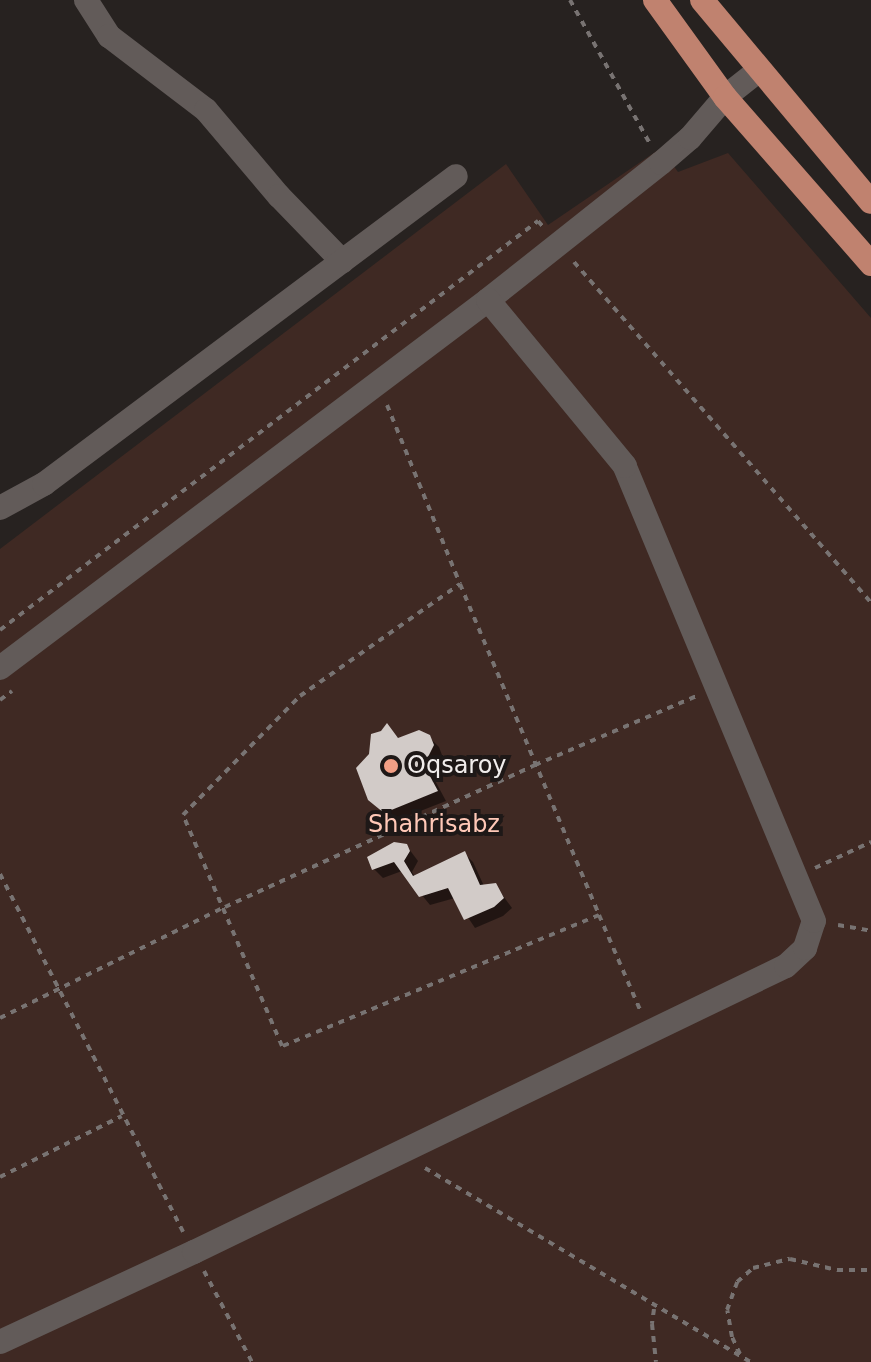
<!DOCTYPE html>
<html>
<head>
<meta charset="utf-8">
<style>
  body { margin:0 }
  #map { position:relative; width:871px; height:1362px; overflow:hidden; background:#272220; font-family:"DejaVu Sans",sans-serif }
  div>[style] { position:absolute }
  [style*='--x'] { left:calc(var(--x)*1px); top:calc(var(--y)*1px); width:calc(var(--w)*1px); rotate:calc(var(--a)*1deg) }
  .green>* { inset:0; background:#3f2923 }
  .shadow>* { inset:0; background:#0007 }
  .building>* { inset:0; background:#d2cbc8 }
  .path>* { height:4px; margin-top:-2px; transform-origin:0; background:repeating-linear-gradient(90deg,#787372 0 6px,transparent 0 12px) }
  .minor>* { height:24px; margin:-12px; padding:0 12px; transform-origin:12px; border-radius:12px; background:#625b59 }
  .major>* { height:24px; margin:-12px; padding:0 12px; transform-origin:12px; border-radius:12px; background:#c0826f }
  .dots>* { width:22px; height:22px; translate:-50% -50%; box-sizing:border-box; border:4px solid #1e1817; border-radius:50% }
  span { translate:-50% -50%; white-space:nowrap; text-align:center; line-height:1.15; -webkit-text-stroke:8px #1e1817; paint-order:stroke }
  .poi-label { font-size:24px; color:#f1edec }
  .left { translate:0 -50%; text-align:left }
  .park-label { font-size:24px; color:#ffc8b7 }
</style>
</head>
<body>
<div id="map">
  <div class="green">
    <div style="clip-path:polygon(661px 148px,678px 172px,728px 153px,871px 318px,871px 1362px,0 1362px,0 549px,506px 164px,548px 225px)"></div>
  </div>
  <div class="shadow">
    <div style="clip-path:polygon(387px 726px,400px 740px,429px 737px,439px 747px,442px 755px,432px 775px,446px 801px,395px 821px,380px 808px,371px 755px)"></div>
    <div style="clip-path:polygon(406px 845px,418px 861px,412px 872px,416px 878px,464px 853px,473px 862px,484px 886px,495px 885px,512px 908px,503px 916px,475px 928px,455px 898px,430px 905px,402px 871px,383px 878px,374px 869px)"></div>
  </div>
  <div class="building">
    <div style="clip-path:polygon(387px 723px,398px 738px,419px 730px,430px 735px,434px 745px,424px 765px,438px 791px,384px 813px,368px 800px,356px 768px,369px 754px,371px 734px,381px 731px)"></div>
    <div style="clip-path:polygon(394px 842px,407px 844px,410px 851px,404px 861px,413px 876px,465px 851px,480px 885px,496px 883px,504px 898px,494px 907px,464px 920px,448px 888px,419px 897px,394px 862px,372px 870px,367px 857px)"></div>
  </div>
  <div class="path">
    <div style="--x:570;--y:0;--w:165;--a:60.9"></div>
    <div style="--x:574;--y:262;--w:452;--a:48.9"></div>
    <div style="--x:387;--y:405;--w:193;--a:67.8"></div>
    <div style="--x:460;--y:584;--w:359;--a:67.2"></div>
    <div style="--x:599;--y:915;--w:343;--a:157.5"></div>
    <div style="--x:282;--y:1046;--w:251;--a:-113.2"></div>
    <div style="--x:183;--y:815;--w:167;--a:-45.5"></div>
    <div style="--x:300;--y:696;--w:195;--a:-35"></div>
    <div style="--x:0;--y:630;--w:676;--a:-37.24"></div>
    <div style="--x:538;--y:221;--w:9;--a:49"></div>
    <div style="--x:0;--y:700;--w:15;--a:-37"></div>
    <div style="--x:815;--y:868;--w:62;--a:-24.9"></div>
    <div style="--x:0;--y:874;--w:402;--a:62.9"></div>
    <div style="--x:599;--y:915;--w:106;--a:66.6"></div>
    <div style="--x:838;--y:925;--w:34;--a:10"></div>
    <div style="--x:0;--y:1018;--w:251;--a:-26.3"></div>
    <div style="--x:225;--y:907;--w:341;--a:-24.6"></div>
    <div style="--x:535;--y:765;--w:176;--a:-23.1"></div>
    <div style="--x:425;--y:1168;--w:379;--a:30.8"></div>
    <div style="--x:0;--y:1177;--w:136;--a:-26.6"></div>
    <div style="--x:204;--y:1271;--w:103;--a:62.2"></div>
    <div style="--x:654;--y:1309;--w:15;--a:98"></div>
    <div style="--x:652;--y:1324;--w:38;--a:84"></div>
    <div style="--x:740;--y:1354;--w:19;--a:-115"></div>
    <div style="--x:732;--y:1337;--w:27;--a:-100"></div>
    <div style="--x:727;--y:1310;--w:30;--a:-70"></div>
    <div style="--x:737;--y:1282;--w:21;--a:-41"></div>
    <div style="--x:753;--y:1268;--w:38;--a:-14"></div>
    <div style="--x:790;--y:1259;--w:48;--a:13.2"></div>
    <div style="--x:837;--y:1270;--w:34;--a:0"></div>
  </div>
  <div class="minor">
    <div style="--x:86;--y:0;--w:43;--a:57.4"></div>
    <div style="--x:109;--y:36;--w:122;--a:37.3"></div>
    <div style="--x:206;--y:110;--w:113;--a:49.7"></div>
    <div style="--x:279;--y:196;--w:91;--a:45.9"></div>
    <div style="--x:0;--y:508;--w:50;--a:-28.6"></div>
    <div style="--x:44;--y:484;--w:514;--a:-36.78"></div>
    <div style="--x:0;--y:668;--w:611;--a:-37.02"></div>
    <div style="--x:488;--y:300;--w:221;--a:-38.4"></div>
    <div style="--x:661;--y:163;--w:38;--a:-41"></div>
    <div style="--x:690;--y:138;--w:54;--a:-49.5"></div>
    <div style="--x:725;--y:97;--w:42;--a:-38.2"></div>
    <div style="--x:0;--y:1342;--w:214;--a:-24.9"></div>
    <div style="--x:194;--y:1252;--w:657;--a:-25.79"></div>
    <div style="--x:786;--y:966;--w:26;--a:-43"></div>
    <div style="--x:805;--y:948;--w:28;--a:-72"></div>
    <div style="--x:814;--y:921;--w:493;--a:-112.6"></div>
    <div style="--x:625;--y:466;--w:215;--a:-129.5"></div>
  </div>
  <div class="major">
    <div style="--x:655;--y:0;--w:120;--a:54.2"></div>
    <div style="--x:725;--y:97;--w:222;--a:48.8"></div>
    <div style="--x:702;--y:0;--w:263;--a:50.1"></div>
  </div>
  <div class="dots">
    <div style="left:391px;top:766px;background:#f39f85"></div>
  </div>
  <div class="poi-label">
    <span class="left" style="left:407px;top:766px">Oqsaroy</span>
  </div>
  <div class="park-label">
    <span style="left:434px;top:825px">Shahrisabz</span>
  </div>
</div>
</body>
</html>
